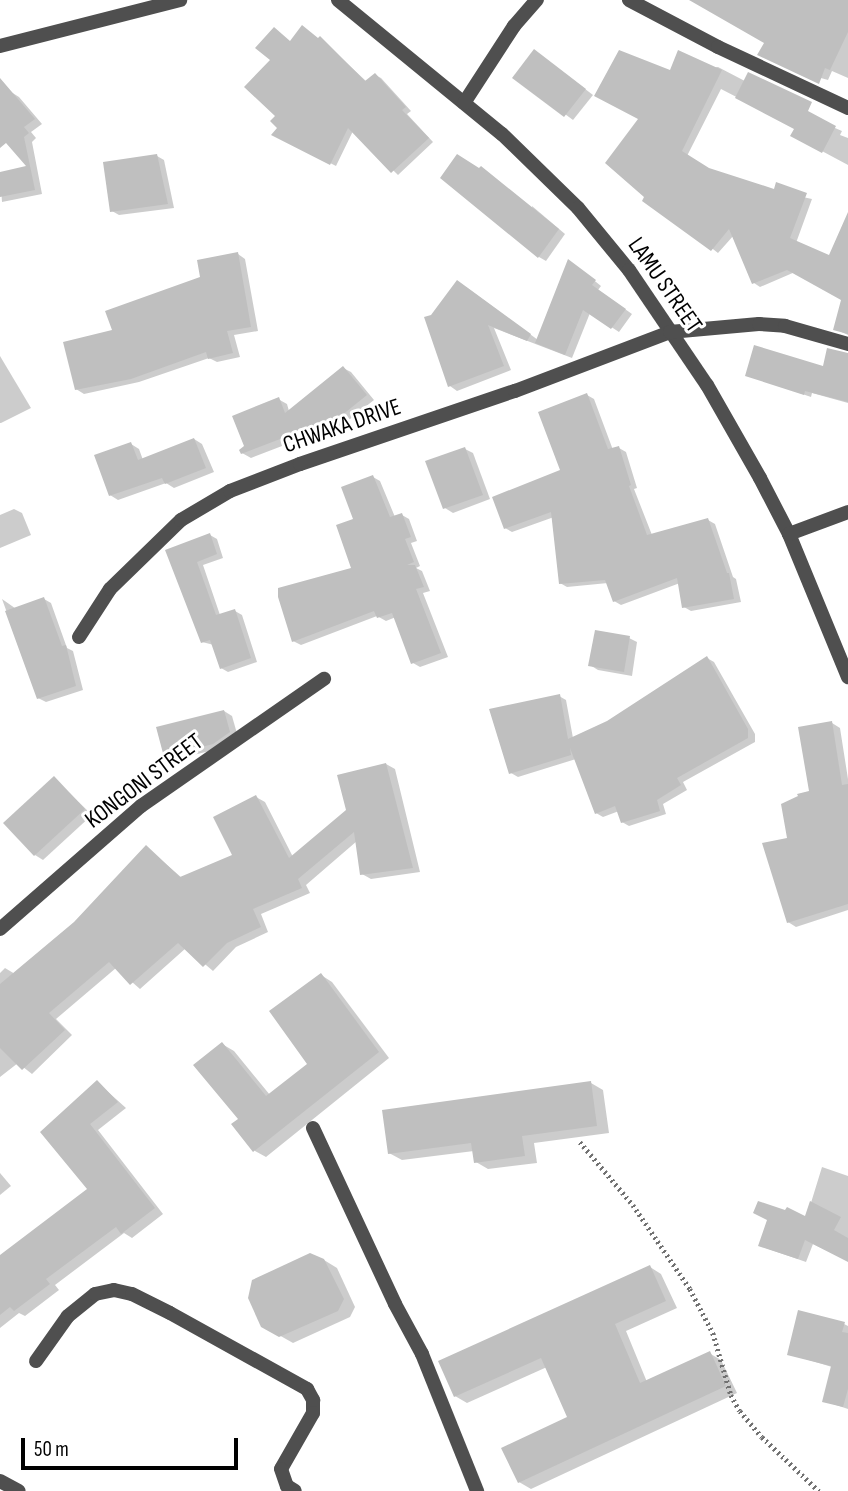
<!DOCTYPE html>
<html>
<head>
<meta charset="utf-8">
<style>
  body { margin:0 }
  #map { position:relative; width:848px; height:1491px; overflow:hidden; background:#fff; font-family:"Sofia Sans Condensed",sans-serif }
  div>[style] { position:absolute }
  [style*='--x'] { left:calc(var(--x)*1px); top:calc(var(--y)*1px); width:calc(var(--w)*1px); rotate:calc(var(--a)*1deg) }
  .shadow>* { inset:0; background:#0003 }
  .building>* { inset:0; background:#bfbfbf }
  .path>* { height:4.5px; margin-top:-2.25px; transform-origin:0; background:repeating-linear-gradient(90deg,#717171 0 2px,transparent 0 5.5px) }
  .lane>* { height:14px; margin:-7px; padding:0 7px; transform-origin:7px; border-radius:7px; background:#4f4f4f }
  .street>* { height:14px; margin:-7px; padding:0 7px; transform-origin:7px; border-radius:7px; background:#4f4f4f }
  span { translate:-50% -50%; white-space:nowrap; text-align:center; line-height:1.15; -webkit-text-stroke:6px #fff; paint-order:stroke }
  .street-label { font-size:24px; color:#000 }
  .scale { position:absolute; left:21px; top:1438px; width:217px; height:32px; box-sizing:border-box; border:4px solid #000; border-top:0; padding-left:9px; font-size:21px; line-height:24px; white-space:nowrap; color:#000; -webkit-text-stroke:5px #fff; paint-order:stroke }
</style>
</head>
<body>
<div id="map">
  <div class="shadow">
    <div style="clip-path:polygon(695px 0,848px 0,848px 78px,832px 71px,828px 80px,789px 69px,766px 42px)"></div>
    <div style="clip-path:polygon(320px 38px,367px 82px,375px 75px,381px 78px,411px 111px,407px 114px,433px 142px,398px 175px,353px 131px,336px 166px,273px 134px,280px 127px,277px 116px,291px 42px)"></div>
    <div style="clip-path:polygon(542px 56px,593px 95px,573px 120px,515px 77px)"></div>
    <div style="clip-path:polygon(718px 67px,835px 128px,842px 131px,840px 135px,848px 138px,848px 165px,792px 135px,796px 128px,721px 89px,687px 156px,710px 170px,775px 191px,812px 199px,796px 243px,830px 258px,848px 254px,848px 335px,835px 329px,843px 299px,795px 272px,760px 287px,754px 283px,734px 235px,718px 253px,646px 197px,641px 119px,670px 73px)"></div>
    <div style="clip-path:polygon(11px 92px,19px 97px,42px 124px,31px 132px,36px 138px,32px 142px,42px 194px,2px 202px,0 173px,29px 167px,0 134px,0 101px)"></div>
    <div style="clip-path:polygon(157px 156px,164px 160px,174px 208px,119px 215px,112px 211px)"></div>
    <div style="clip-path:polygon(532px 206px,565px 234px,546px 261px,539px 257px)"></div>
    <div style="clip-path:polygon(238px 254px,245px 259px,258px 331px,234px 335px,240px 357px,217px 362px,209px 358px,139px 382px,84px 394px,76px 389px,114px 331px)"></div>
    <div style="clip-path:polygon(575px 265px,601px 286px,598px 290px,632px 314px,619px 332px,590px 313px,572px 358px,494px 328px,511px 370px,457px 391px,450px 386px,432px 316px,466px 287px,538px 340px)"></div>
    <div style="clip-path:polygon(848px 355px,848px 403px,812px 393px,811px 397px,747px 375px,824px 368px)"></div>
    <div style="clip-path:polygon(0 356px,31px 408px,1px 423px,0 423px)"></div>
    <div style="clip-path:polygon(343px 368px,351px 372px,374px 400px,335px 431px,329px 428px,251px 458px,242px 453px,278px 399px,287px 404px,289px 411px)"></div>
    <div style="clip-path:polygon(587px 395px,594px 399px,613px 450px,619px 448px,626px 452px,637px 488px,634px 489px,652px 535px,708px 520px,715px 524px,733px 577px,736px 579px,741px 602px,691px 611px,684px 607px,680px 583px,621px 605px,614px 601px,608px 583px,567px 587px,560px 583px,554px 517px,512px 532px,505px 528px,562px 471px)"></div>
    <div style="clip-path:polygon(194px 439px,202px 444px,214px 472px,174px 488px,166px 483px,118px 500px,110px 495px,131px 444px,139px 449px,143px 460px)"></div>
    <div style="clip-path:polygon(465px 449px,473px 453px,490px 499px,453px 513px,445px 508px)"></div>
    <div style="clip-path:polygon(373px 477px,380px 481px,395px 517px,402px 515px,409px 519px,417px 541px,411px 543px,420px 566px,416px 568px,422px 571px,430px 591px,423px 593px,448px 657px,420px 667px,413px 663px,396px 617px,386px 621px,377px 616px,301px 645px,293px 641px,353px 569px,356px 520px)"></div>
    <div style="clip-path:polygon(14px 509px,22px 513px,31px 535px,0 548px,0 515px)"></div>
    <div style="clip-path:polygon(210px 535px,217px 539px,223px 558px,203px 565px,220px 615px,235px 611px,242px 615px,257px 662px,228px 672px,221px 668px,214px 645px,202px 642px,168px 551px)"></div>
    <div style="clip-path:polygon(2px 599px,22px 613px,44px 599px,51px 603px,67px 648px,73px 651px,83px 690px,46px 702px,38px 698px)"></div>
    <div style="clip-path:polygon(629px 638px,637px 642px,632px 676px,598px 670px,590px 665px)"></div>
    <div style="clip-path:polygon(707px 658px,714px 662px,755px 734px,755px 742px,683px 782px,687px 790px,663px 804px,666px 814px,629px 826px,622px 822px,619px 811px,603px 817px,596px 813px,576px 759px,518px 777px,511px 773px,559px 696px,566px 700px,573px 738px,608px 722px)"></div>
    <div style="clip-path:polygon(224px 711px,232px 716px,238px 737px,222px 748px,173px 760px,165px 756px)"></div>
    <div style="clip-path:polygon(832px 723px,840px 728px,848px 779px,848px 910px,796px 927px,788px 922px,789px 839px,800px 797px,811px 793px)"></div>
    <div style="clip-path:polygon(386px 764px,395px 769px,420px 872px,371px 879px,362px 874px,357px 841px,306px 885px,310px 893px,261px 914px,268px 932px,236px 947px,213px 971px,186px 948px,140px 989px,116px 968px,56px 1019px,72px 1035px,32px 1074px,18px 1063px,0 1077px,0 973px,5px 968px,15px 974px,75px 923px,146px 847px,182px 878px,234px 855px,256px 797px,265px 802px,293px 857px,348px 810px)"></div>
    <div style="clip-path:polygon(54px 778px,92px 815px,43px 860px,35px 855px)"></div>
    <div style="clip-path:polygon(321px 975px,332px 982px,389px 1058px,266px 1157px,255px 1151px,240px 1119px,222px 1044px,234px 1051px,270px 1095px,310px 1064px)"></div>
    <div style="clip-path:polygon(97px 1082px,126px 1108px,98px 1130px,163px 1214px,132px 1238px,124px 1233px,55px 1285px,59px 1290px,25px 1316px,19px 1313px,0 1328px,0 1257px,89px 1189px,42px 1132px)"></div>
    <div style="clip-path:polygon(591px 1083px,603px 1090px,609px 1133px,534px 1143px,537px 1163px,488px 1169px,476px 1162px,474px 1151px,402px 1160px,389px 1153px)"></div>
    <div style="clip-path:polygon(822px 1167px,848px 1176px,848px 1261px,813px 1244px,806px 1262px,760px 1246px,806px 1219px)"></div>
    <div style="clip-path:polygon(0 1173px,11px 1186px,0 1195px)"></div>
    <div style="clip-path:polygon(324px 1260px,337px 1268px,355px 1307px,350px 1317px,293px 1343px,263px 1326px)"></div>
    <div style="clip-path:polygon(650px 1267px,661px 1274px,677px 1308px,626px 1331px,647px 1382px,709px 1353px,721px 1360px,737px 1393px,531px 1489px,519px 1482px,569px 1418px,547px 1367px,467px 1403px,455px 1396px)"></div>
    <div style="clip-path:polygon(844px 1324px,848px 1326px,848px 1409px,824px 1401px,832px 1367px,789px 1354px)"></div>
  </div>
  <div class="building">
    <div style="clip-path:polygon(689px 0,848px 0,848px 32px,830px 70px,825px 68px,819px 84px,757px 55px,764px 43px)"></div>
    <div style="clip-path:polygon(302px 25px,318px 38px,320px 36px,365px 81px,375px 73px,406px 107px,402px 110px,429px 138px,391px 173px,348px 128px,330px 165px,271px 135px,277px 128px,270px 121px,275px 116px,244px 87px,270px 60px,255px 48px,274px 27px,290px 41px)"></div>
    <div style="clip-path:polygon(534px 49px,586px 89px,564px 117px,512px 78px)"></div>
    <div style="clip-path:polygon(619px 50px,670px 70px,678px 50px,722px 70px,682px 151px,709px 168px,774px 189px,776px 182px,807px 193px,790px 238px,829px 255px,848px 212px,848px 334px,833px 330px,841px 300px,787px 270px,752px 284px,729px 229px,711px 251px,642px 201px,644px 197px,605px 163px,638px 119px,594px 96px)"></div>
    <div style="clip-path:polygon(748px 72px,812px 102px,808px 111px,836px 126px,822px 153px,790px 136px,794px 129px,735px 98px)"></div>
    <div style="clip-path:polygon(0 78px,35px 119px,24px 127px,29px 133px,24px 137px,35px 190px,0 197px,0 172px,26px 166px,6px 143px,0 148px)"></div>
    <div style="clip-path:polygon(157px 154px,168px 204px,110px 212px,103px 162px)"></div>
    <div style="clip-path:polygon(457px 154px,479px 168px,481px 166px,559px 229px,538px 258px,440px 178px)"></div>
    <div style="clip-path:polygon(238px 252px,251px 327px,227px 331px,233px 353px,208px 359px,206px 352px,131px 379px,75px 390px,63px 342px,112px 330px,105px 311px,200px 277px,197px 260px)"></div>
    <div style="clip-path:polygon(568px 259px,596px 280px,592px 285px,626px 309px,611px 329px,583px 310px,565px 355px,535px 343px)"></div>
    <div style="clip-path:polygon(457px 280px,531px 334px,527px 341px,488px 325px,504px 366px,448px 387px,424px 317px,431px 315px)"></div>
    <div style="clip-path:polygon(754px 345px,823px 366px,827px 348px,848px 353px,848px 402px,805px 391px,804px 395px,745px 376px)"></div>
    <div style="clip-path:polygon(343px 366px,367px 395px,326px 428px,322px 423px,241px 454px,239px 450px,244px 446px,232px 416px,279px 397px,285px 413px)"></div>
    <div style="clip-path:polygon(587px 393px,608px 449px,619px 446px,631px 485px,629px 486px,647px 535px,708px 518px,727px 573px,729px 573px,734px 599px,682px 608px,677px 578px,613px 602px,605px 580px,559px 584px,551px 512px,504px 529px,492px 497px,560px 470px,538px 412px)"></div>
    <div style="clip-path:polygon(194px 438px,206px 468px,165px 484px,162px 478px,109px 496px,94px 455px,131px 442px,138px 460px)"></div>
    <div style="clip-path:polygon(465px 447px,483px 495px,443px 509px,425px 461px)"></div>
    <div style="clip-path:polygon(373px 475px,390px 517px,402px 513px,411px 537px,405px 539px,414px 562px,407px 565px,415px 565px,424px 587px,416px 589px,441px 653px,411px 664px,392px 613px,377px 618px,374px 611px,292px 642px,278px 597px,278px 588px,351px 568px,336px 525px,353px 519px,341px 487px)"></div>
    <div style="clip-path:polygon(210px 533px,217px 554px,197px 562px,216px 615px,235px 609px,251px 658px,220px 669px,210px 640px,201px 643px,165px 550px)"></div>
    <div style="clip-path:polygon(44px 597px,62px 646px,66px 645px,76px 686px,37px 699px,5px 611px)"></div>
    <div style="clip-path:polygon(595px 630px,630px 636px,624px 672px,588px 666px)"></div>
    <div style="clip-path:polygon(707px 656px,748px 729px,748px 738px,677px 778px,681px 785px,657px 800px,660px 811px,621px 823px,615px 806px,595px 814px,570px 748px,571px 755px,509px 774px,489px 709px,560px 694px,568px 739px,607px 721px)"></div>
    <div style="clip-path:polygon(224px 710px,230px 732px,213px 744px,164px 757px,156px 727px)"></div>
    <div style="clip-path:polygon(832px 721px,842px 785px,848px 784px,848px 904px,787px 923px,762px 843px,787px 838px,781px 804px,798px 796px,797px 794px,809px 791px,798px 727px)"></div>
    <div style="clip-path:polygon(386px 763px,413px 868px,360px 875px,354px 832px,298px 879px,302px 888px,253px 909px,261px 927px,227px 943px,203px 967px,178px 943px,130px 985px,109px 962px,49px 1013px,65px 1030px,22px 1070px,0 1048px,0 984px,74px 922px,146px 845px,180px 877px,232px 855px,213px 817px,256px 795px,289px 858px,346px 810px,337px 775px)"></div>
    <div style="clip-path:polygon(54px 776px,85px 809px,34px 856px,3px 823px)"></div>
    <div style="clip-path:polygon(321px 973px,379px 1052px,253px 1152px,231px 1124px,238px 1119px,193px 1065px,222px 1042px,266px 1096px,307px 1064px,269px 1011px)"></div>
    <div style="clip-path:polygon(97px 1080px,118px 1102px,90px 1124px,155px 1208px,121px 1234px,116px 1227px,46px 1279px,50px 1284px,14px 1311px,10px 1307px,0 1315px,0 1255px,87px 1189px,40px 1132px)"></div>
    <div style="clip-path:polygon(591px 1081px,597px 1126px,522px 1136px,525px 1156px,474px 1163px,471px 1143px,388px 1154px,382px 1110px)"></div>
    <div style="clip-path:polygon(758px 1201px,785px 1210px,787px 1207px,805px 1216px,810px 1201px,841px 1217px,834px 1230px,848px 1238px,848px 1262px,805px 1240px,798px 1259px,758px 1246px,767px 1220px,753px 1213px)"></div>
    <div style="clip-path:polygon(310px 1253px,324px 1259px,344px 1299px,338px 1311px,279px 1337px,261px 1327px,248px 1298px,252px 1280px)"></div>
    <div style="clip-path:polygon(650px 1265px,666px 1301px,615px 1324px,640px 1383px,710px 1351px,726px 1386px,518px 1483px,501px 1448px,567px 1417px,541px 1358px,454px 1397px,438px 1361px)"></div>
    <div style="clip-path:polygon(798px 1310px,845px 1322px,842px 1332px,848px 1333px,848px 1389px,843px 1407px,822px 1402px,831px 1366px,787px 1355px)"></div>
  </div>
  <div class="path">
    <div style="--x:580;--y:1142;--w:82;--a:49.9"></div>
    <div style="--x:633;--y:1205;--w:102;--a:55.8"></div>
    <div style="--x:690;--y:1289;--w:50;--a:62.4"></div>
    <div style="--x:713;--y:1333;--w:65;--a:73.8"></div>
    <div style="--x:731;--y:1395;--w:18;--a:61"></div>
    <div style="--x:740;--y:1411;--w:34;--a:50"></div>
    <div style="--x:762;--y:1437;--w:79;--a:43.5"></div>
  </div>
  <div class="lane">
    <div style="--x:0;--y:46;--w:186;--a:-14.3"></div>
    <div style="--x:313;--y:1128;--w:194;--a:65"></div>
    <div style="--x:395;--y:1304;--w:57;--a:61.6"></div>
    <div style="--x:422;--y:1354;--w:148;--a:68.1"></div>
    <div style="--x:36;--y:1361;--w:55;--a:-54.6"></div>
    <div style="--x:68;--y:1316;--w:35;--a:-39"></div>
    <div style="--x:95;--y:1294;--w:19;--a:-12"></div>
    <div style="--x:114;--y:1290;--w:18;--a:13"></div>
    <div style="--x:132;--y:1294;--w:42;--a:26.6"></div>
    <div style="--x:170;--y:1313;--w:157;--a:29"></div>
    <div style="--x:307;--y:1389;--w:13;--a:61"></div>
    <div style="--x:313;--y:1400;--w:13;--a:90"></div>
    <div style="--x:313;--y:1413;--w:64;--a:119.7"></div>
    <div style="--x:281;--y:1469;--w:18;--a:71"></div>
    <div style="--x:287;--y:1486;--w:9;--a:32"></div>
    <div style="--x:0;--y:1481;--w:21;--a:28"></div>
  </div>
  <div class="street">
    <div style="--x:338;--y:0;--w:212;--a:39.3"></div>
    <div style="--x:502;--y:134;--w:106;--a:44.2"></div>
    <div style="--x:578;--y:208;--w:80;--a:50.6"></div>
    <div style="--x:629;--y:270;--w:139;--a:55.9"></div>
    <div style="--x:707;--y:385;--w:107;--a:60.3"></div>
    <div style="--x:760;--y:478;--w:63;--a:62.6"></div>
    <div style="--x:789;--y:534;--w:155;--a:67.6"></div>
    <div style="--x:629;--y:0;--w:101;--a:27.8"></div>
    <div style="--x:718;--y:47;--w:144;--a:25.1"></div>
    <div style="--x:464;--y:103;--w:92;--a:-57"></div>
    <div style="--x:514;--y:26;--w:35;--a:-49"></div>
    <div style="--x:789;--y:534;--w:63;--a:-20.4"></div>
    <div style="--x:79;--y:637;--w:57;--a:-57.1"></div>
    <div style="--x:110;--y:589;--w:99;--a:-44.2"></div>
    <div style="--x:181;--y:520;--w:57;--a:-30.6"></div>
    <div style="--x:230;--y:491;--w:75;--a:-21.1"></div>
    <div style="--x:300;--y:464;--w:227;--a:-18.8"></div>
    <div style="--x:515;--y:391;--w:166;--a:-20.8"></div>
    <div style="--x:670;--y:332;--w:89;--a:-5.1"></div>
    <div style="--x:759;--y:324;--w:26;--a:4"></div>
    <div style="--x:785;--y:326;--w:66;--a:15.9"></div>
    <div style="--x:0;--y:929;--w:187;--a:-41.1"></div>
    <div style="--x:141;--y:806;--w:223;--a:-34.8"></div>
  </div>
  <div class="street-label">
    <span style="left:665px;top:285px;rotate:55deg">LAMU STREET</span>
    <span style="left:342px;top:426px;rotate:-19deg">CHWAKA DRIVE</span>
    <span style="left:144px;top:781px;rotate:-37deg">KONGONI STREET</span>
  </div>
  <div class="scale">50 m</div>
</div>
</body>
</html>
